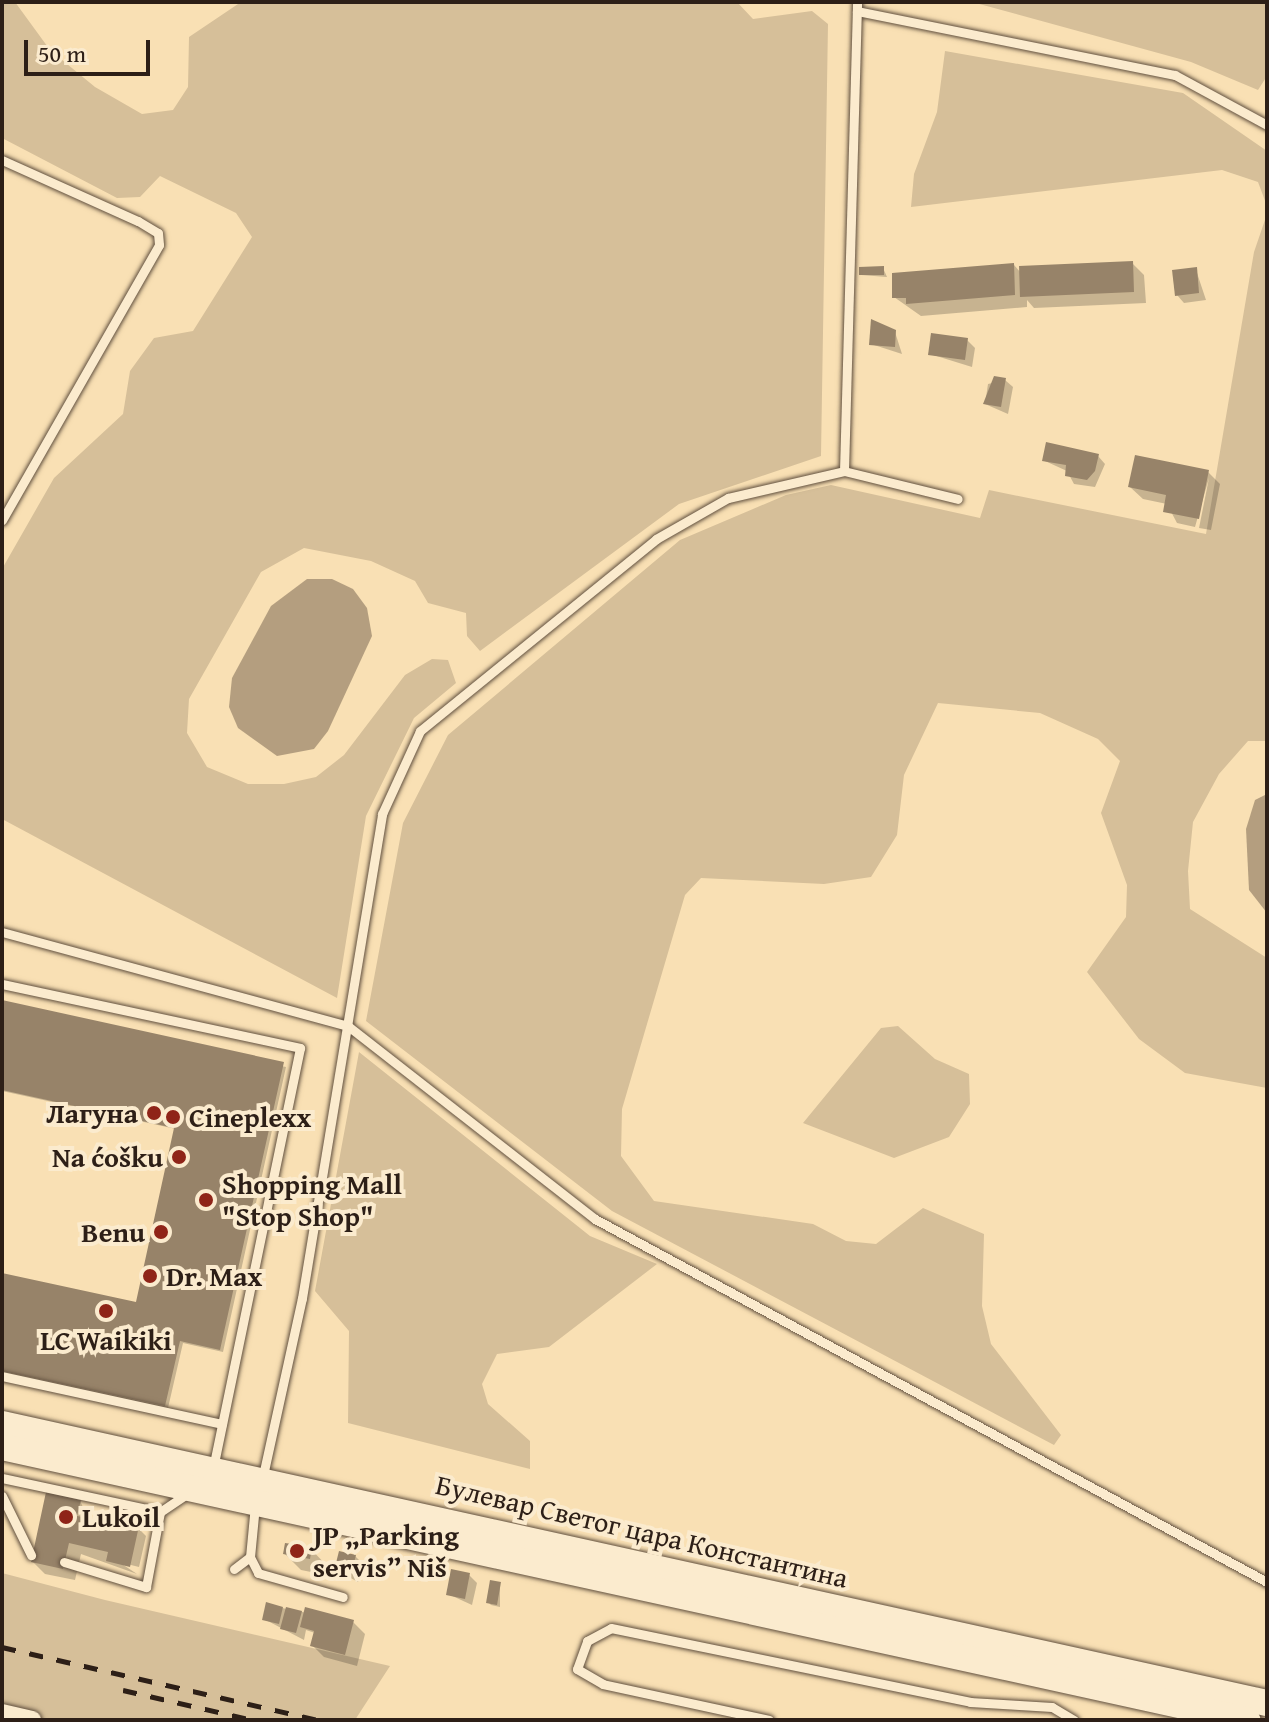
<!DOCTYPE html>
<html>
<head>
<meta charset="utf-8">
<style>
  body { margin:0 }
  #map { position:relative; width:1269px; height:1722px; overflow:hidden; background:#f9e0b4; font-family:"Gentium Book Plus",serif }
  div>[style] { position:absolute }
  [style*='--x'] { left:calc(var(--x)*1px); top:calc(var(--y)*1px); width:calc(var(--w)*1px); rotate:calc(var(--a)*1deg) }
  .green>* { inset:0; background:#d6bf99 }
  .water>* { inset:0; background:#b49e7f }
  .shadow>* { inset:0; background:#0003 }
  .building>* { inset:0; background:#978369 }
  .roads { filter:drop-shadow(0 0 2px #604f3e) drop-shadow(0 0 2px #604f3e) }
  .service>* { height:9px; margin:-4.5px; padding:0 4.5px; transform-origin:4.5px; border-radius:4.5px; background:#fbebce }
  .minor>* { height:18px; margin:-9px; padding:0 9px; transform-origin:9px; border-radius:9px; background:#fbebce }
  .secondary>* { height:26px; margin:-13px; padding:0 13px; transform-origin:13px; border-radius:13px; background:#fbebce }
  .rail>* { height:5px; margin-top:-2.5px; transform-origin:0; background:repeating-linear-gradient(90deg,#2d1f17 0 14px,transparent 0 28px) }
  .dots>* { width:22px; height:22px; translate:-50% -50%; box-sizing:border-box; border:4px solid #fbebce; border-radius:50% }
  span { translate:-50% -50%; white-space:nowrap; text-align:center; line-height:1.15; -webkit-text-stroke:8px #fbebce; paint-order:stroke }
  .poi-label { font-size:28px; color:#2d1f17; font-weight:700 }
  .right { translate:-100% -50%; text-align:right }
  .left { translate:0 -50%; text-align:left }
  .street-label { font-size:28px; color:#2d1f17 }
  .frame { position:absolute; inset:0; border:4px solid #2d1f17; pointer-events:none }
  .scale { position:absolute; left:24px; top:40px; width:126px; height:36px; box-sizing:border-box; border:4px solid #2d1f17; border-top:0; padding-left:10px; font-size:24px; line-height:28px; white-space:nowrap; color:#2d1f17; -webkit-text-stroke:6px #fbebce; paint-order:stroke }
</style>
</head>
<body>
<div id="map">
  <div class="green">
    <div style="clip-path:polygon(2px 2px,15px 2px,50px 50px,95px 87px,142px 114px,173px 110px,188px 87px,189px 37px,241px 2px,737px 2px,753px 19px,812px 11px,828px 24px,821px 456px,679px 504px,480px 651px,467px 636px,466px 613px,428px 603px,415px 581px,371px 561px,304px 548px,261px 572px,189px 699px,187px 733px,207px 767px,248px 784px,284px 784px,316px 777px,344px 755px,405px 675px,432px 659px,448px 660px,456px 683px,414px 718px,366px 816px,337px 998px,2px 819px,2px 569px,54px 478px,123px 414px,130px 371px,154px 338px,193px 331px,252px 237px,236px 213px,160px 176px,140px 197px,117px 198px,2px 138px)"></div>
    <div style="clip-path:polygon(972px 2px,1267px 2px,1267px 76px,1258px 90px,1191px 62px)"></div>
    <div style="clip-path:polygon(945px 51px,1183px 93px,1267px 151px,1267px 206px,1258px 182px,1222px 170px,911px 207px,914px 174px,937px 112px)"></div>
    <div style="clip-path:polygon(1267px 214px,1267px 741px,1248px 741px,1219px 774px,1193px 822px,1188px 871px,1190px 909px,1267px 958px,1267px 1088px,1185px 1073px,1139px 1039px,1087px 972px,1126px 917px,1127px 885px,1101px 813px,1120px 761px,1098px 739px,1040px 713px,938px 703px,904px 775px,897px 835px,871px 877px,824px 884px,701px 878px,685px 895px,622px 1109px,621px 1156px,654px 1201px,813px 1224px,846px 1241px,876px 1244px,923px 1208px,984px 1234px,982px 1306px,991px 1344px,1061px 1435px,1054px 1445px,612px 1211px,366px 1021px,403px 823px,448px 735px,680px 540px,786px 495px,831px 485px,980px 518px,989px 490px,1206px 534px,1254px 252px)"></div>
    <div style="clip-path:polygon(898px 1026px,935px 1059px,969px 1074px,970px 1104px,949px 1137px,894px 1158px,803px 1123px,881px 1028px)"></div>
    <div style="clip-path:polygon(359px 1052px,590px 1236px,657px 1264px,549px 1347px,497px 1354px,482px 1384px,488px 1404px,530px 1441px,530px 1469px,348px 1423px,349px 1331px,315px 1291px)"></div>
    <div style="clip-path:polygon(2px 1573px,105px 1600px,390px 1666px,355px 1720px,44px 1720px,2px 1711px)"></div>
  </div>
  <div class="water">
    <div style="clip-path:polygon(307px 579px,332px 579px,353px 589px,367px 608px,372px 636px,328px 731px,314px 749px,277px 756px,238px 728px,229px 707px,232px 678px,271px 606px)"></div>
    <div style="clip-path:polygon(1267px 794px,1267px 913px,1249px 890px,1246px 829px,1255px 800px)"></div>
  </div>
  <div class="shadow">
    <div style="clip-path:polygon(1132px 263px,1144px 275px,1146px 303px,1034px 308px,1027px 300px,1027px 307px,921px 316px,894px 297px,1014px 265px,1021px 273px)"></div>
    <div style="clip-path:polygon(883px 268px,887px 277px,861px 275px)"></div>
    <div style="clip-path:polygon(1196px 270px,1206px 300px,1184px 303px,1177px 295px)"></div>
    <div style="clip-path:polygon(895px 332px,902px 354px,871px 344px)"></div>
    <div style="clip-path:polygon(967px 340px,975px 348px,972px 367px,930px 354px)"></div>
    <div style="clip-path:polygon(1005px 380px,1013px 387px,1008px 414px,985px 404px,988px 384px)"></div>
    <div style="clip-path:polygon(1098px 456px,1105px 464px,1095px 487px,1074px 484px,1067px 471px,1045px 461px)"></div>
    <div style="clip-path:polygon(1208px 472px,1220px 484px,1211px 530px,1199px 528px,1209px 478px,1195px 527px,1177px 523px,1167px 504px,1143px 499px,1130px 487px)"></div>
    <div style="clip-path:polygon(2px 1003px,286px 1067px,223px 1352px,183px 1343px,168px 1408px,2px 1372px,2px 1275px,138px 1304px,176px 1129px,2px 1091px)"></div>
    <div style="clip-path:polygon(80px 1501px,90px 1521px,138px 1528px,146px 1536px,139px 1567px,119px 1562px,137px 1574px,81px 1554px,75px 1580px,45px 1574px,33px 1562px)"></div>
    <div style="clip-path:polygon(311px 1549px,327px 1566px,326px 1575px,301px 1570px,285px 1554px)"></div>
    <div style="clip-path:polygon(355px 1556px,363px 1564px,358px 1582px,336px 1570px)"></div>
    <div style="clip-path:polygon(469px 1575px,477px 1583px,472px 1605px,448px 1594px)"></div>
    <div style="clip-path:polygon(500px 1584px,500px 1607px,491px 1605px,488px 1602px)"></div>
    <div style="clip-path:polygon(282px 1608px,353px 1622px,365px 1634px,357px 1666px,324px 1657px,312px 1645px,315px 1633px,306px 1630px,304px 1640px,264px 1619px)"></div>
  </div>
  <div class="building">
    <div style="clip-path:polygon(1133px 261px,1134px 292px,1020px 297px,1019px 266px)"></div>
    <div style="clip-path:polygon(1014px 263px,1015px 295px,906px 304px,906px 298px,892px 298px,892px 273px)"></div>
    <div style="clip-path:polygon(884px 266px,884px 275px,859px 275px,859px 267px)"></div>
    <div style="clip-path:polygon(1197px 267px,1199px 293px,1175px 296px,1172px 270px)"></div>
    <div style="clip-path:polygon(871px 319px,896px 330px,895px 347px,869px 345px)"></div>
    <div style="clip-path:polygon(931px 333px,968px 338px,965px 360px,928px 355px)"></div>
    <div style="clip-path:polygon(994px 376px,1006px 378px,1001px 407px,983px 404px)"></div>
    <div style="clip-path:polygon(1046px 442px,1099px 454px,1095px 471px,1087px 480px,1065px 476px,1066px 465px,1042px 461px)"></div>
    <div style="clip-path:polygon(1135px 455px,1209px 470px,1199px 519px,1163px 512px,1166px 495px,1128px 487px)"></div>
    <div style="clip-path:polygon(2px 1000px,284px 1062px,220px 1350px,180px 1341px,165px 1406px,2px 1371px,2px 1273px,136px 1302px,174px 1128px,2px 1090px)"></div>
    <div style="clip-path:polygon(46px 1492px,81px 1500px,77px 1516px,139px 1526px,130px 1567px,106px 1561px,108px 1552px,69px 1543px,63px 1569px,31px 1562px)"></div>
    <div style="clip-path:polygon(285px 1543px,312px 1547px,310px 1559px,283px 1554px)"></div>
    <div style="clip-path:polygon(339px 1551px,356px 1555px,351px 1575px,334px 1571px)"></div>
    <div style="clip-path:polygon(451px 1569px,470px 1573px,465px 1599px,446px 1595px)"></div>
    <div style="clip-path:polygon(490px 1580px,501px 1582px,497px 1605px,486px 1603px)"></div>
    <div style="clip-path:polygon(266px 1602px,283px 1607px,279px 1624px,262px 1620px)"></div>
    <div style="clip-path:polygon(286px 1607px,302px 1611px,296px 1633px,280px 1629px)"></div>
    <div style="clip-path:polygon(305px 1607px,354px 1620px,345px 1655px,310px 1646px,314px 1631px,300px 1627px)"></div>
  </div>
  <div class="roads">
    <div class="service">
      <div style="--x:857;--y:11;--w:324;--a:11.4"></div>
      <div style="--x:1175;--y:75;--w:105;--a:28.5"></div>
      <div style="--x:2;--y:160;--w:149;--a:24.2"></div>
      <div style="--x:138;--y:221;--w:23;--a:31"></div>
      <div style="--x:158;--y:233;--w:12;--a:85"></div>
      <div style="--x:159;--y:245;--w:317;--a:119.7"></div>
      <div style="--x:844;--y:471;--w:469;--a:-88.4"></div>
      <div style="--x:2;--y:932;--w:359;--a:15.2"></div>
      <div style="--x:348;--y:1026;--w:313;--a:38"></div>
      <div style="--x:595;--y:1219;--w:764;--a:28.38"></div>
      <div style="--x:2;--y:984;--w:305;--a:12.1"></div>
      <div style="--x:300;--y:1048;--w:428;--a:101.7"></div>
      <div style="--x:2;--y:1376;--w:225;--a:12.3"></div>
      <div style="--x:2;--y:1478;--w:162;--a:12.1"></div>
      <div style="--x:262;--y:1480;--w:186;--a:-77.6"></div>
      <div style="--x:302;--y:1298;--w:491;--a:-80.6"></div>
      <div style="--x:382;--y:814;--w:91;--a:-65.4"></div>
      <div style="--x:420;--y:731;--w:304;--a:-39.1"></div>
      <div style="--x:656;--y:539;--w:83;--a:-29.7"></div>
      <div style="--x:728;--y:498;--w:119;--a:-13.1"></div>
      <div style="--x:844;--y:471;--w:117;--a:13.8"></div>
      <div style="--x:2;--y:1496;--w:66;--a:63.8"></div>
      <div style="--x:255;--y:1505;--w:52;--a:95.5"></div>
      <div style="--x:250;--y:1557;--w:18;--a:63"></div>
      <div style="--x:258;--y:1573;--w:88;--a:15.8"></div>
      <div style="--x:64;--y:1562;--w:86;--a:17"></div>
      <div style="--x:146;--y:1587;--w:76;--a:-79.4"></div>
      <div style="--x:160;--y:1512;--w:34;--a:-34"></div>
      <div style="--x:234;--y:1569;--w:20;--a:-37"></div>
      <div style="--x:769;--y:1720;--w:170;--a:-167.8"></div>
      <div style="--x:603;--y:1684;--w:30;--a:-150"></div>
      <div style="--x:577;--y:1669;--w:30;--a:-70"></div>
      <div style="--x:587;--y:1641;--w:27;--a:-28"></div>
      <div style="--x:611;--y:1628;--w:367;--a:11.6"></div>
      <div style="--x:970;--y:1702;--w:82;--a:3.5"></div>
      <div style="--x:1052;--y:1707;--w:26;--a:31"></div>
    </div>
    <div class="minor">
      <div style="--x:2;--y:1713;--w:31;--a:13"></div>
    </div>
    <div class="secondary">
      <div style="--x:2;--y:1424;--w:1295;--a:12.44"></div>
      <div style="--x:2;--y:1447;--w:1275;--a:12.37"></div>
    </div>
  </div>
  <div class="rail">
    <div style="--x:2;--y:1647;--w:324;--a:13"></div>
    <div style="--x:123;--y:1690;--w:133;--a:13"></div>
  </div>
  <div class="dots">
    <div style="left:154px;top:1113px;background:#8f2418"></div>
    <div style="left:173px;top:1117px;background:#8f2418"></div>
    <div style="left:179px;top:1157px;background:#8f2418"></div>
    <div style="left:206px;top:1200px;background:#8f2418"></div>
    <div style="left:161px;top:1232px;background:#8f2418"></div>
    <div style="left:150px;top:1276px;background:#8f2418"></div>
    <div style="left:106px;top:1311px;background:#8f2418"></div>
    <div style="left:66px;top:1517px;background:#8f2418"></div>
    <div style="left:297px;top:1551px;background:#8f2418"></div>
  </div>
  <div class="poi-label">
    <span class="right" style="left:138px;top:1113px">Лагуна</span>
    <span class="left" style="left:189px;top:1117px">Cineplexx</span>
    <span class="right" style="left:163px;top:1157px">Na ćošku</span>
    <span class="left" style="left:222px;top:1200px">Shopping Mall<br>"Stop Shop"</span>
    <span class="right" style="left:145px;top:1232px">Benu</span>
    <span class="left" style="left:166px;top:1276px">Dr. Max</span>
    <span style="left:106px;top:1340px">LC Waikiki</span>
    <span class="left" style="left:82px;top:1517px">Lukoil</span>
    <span class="left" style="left:313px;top:1551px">JP „Parking<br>servis” Niš</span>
  </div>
  <div class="street-label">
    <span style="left:642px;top:1531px;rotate:13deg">Булевар Светог цара Константина</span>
  </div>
  <div class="frame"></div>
  <div class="scale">50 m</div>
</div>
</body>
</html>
